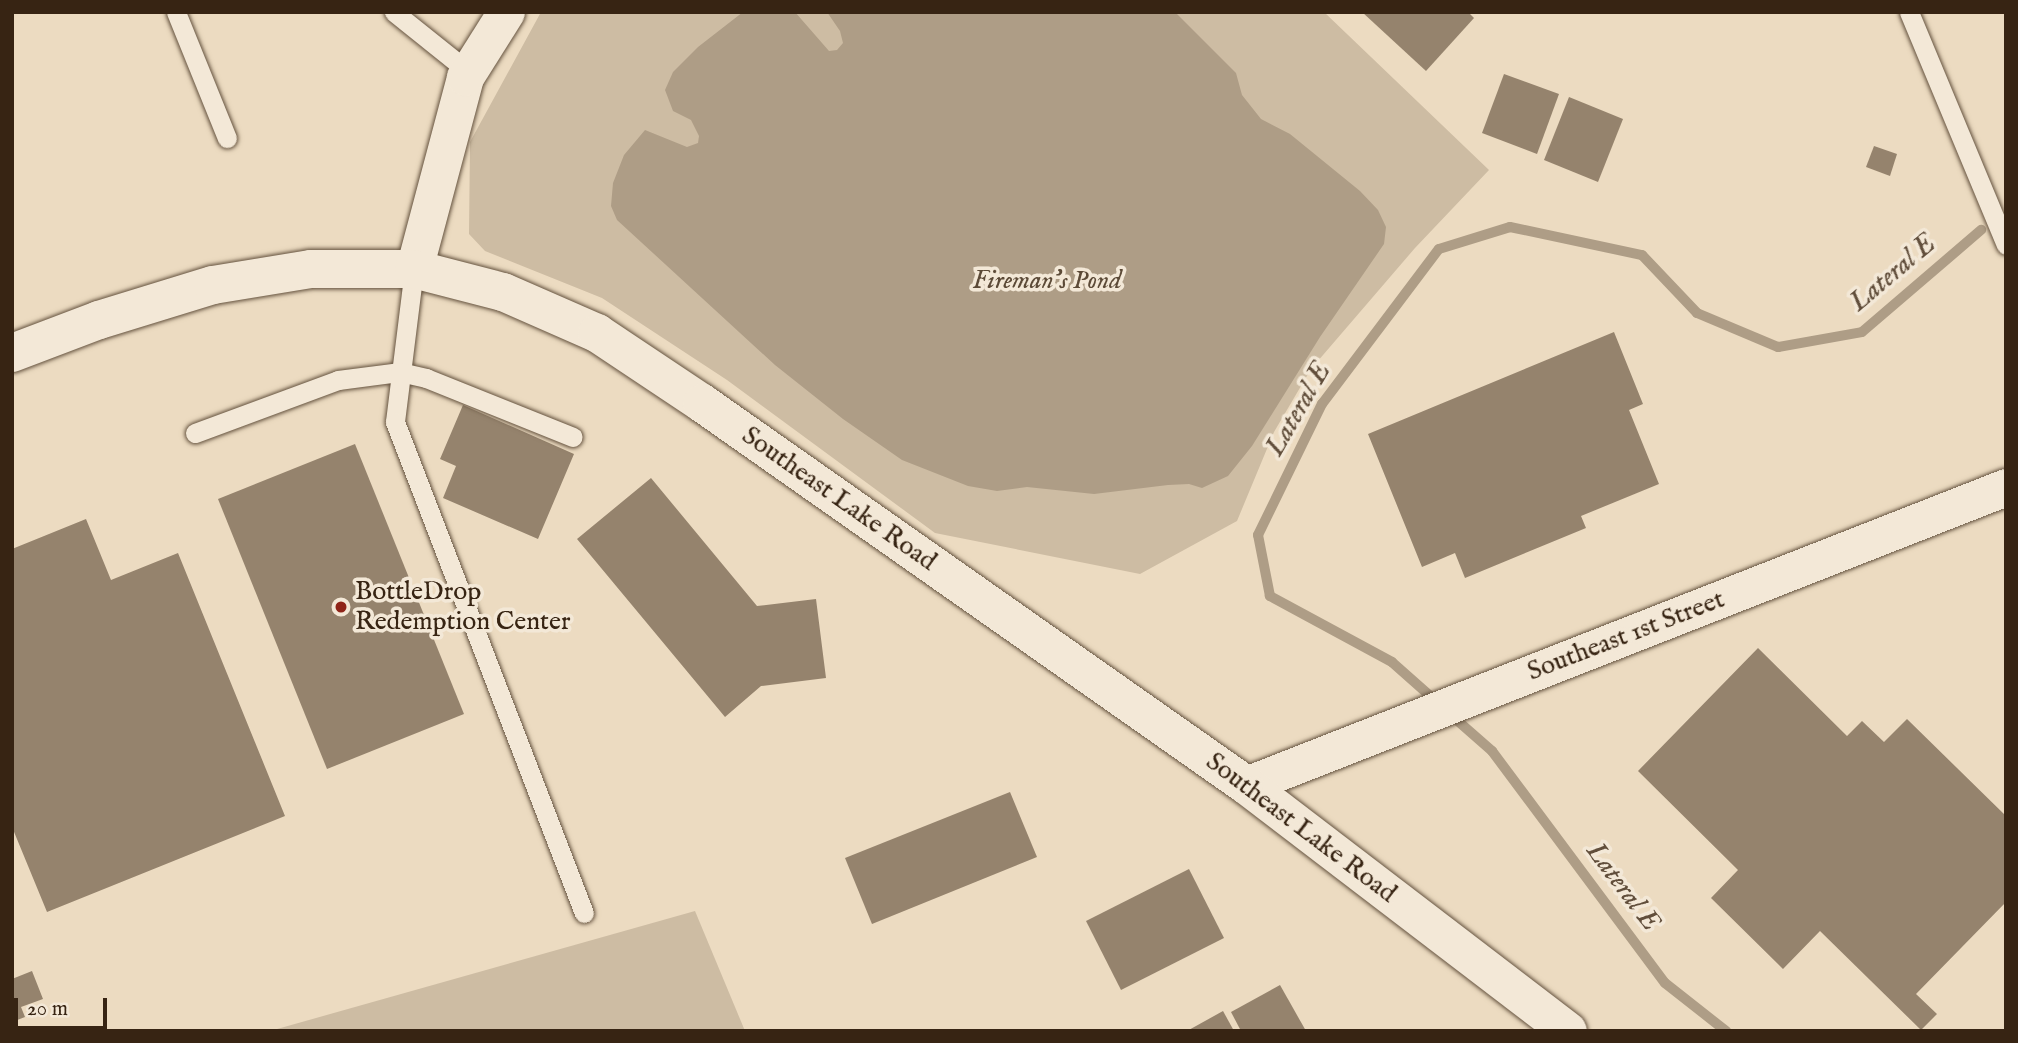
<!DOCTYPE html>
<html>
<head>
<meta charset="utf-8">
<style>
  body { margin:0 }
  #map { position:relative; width:2018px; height:1043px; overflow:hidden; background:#ecdbc1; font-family:"IM FELL English",serif }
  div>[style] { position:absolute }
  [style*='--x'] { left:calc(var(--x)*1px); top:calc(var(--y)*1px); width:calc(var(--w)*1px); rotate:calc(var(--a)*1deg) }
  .green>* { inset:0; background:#cdbca3 }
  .water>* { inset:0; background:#ae9d86 }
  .stream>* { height:10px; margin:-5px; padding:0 5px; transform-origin:5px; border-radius:5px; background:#ae9d86 }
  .building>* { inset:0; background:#95836d }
  .roads { filter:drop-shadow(0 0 2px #64523e) drop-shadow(0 0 2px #64523e) }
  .lane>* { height:19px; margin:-9.5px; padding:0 9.5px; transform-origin:9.5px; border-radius:9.5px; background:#f3e8d7 }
  .street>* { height:37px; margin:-18.5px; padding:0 18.5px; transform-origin:18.5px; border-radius:18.5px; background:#f3e8d7 }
  .secondary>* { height:38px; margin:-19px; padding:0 19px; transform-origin:19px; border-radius:19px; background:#f3e8d7 }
  .dots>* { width:19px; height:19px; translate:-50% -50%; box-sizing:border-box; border:4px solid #f3e8d7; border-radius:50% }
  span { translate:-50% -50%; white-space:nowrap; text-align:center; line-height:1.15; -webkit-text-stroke:7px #f3e8d7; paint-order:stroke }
  .park-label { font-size:26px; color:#5c4a37; font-style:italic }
  .street-label { font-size:26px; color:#372413 }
  .poi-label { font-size:26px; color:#372413 }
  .left { translate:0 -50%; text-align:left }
  .water-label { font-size:28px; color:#614e3b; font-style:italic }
  .frame { position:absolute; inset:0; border:14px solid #372413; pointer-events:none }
  .scale { position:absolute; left:14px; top:998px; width:93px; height:32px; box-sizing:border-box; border:4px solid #372413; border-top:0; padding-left:9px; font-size:21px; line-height:24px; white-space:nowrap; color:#372413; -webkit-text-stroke:5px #f3e8d7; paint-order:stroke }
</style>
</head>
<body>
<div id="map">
  <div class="green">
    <div style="clip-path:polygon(541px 12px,1324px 12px,1489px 170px,1415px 248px,1311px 369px,1274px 432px,1237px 521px,1140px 574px,935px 533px,727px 380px,602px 298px,485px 251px,469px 234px,470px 142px)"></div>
    <div style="clip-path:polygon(695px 911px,745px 1031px,270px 1031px)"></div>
  </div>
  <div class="water">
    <div style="clip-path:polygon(743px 12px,795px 12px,829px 51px,837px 50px,843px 43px,840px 31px,827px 12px,1175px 12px,1236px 73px,1242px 95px,1261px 119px,1290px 134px,1360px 191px,1378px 210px,1386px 227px,1384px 244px,1320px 337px,1252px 446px,1228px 476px,1202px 488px,1189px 484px,1168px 485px,1094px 494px,1027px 487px,997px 491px,968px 486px,902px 460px,843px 419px,775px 365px,617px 220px,611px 206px,613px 183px,624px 155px,645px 130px,687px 147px,698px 143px,699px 136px,691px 120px,673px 111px,665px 90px,673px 72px,698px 47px)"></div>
  </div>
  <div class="stream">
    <div style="--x:1437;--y:702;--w:60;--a:-138.4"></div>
    <div style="--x:1392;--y:662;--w:139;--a:-151.6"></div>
    <div style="--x:1270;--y:596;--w:62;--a:-101.1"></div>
    <div style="--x:1258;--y:535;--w:146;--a:-64"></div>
    <div style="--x:1322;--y:404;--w:194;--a:-53"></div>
    <div style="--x:1439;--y:249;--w:74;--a:-17.2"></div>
    <div style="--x:1510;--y:227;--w:135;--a:12"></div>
    <div style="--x:1642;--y:255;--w:80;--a:46.5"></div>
    <div style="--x:1697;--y:313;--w:88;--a:22.8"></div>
    <div style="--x:1778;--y:347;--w:85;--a:-10.1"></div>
    <div style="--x:1862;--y:332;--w:157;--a:-40.6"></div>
    <div style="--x:1451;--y:715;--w:55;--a:41.3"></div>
    <div style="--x:1492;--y:751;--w:289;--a:53.3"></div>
    <div style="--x:1665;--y:983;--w:78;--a:38.2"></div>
  </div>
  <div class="building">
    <div style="clip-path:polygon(1362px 12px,1468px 12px,1474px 18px,1426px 71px)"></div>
    <div style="clip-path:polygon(1504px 74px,1559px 94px,1537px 154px,1482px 133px)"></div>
    <div style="clip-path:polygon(1569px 97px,1623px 119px,1598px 182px,1544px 160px)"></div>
    <div style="clip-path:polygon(1874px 146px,1897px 154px,1890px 176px,1866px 167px)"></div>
    <div style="clip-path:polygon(1614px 332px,1643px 404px,1629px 410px,1659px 484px,1581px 516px,1586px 528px,1465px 578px,1455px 553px,1422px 567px,1368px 434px)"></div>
    <div style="clip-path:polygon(463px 405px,574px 454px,538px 539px,443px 498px,456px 466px,440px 459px)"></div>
    <div style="clip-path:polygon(355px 444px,464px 714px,327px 769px,218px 499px)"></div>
    <div style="clip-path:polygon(651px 478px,757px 606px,816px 599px,826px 678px,761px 686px,725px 717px,577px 539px)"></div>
    <div style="clip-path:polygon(86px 519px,111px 580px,178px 553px,285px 816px,47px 912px,12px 827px,12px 549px)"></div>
    <div style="clip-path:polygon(1758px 648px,1847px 736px,1862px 721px,1884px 742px,1907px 719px,2006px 816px,2006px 902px,1916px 994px,1937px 1014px,1921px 1030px,1820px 931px,1783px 969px,1711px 898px,1738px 870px,1638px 771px)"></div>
    <div style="clip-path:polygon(1010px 792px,1037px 857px,872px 924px,845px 858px)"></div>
    <div style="clip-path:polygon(1189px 869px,1224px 938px,1121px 990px,1086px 921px)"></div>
    <div style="clip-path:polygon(32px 971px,43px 999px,21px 1007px,25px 1017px,12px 1022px,12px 979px)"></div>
    <div style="clip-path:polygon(1280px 985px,1306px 1031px,1241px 1031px,1231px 1012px)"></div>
    <div style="clip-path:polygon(1223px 1011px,1234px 1031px,1187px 1031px)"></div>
  </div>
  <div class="roads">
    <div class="lane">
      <div style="--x:176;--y:12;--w:136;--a:68"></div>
      <div style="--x:394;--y:12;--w:96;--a:38.7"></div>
      <div style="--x:1909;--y:12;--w:252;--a:67.4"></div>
      <div style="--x:414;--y:269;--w:154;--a:97.1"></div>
      <div style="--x:395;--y:422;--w:526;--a:68.95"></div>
      <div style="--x:195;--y:433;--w:153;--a:-20.3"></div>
      <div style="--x:338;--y:380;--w:63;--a:-7.4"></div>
      <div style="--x:400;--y:372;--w:27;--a:13"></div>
      <div style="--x:426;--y:378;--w:158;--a:21.9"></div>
    </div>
    <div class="street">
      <div style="--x:414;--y:269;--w:199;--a:-75.1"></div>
      <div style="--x:465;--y:77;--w:77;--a:-57.8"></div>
      <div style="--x:1246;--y:785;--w:816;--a:-21.41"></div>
    </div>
    <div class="secondary">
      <div style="--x:12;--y:353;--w:93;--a:-20.8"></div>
      <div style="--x:99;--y:320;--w:119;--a:-17.1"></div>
      <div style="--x:213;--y:285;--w:99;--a:-9.3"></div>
      <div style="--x:311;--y:269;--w:103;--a:0"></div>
      <div style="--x:414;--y:269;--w:92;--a:14.5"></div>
      <div style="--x:503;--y:292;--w:103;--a:23.6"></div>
      <div style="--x:597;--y:333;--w:126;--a:33.7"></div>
      <div style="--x:702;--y:403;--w:665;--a:35.08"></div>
      <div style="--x:1246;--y:785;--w:405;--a:37.4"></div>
    </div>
  </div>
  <div class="dots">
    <div style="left:341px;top:607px;background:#8f2418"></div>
  </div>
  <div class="park-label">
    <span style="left:1047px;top:281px">Fireman's Pond</span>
  </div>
  <div class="street-label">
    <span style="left:839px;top:499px;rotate:35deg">Southeast Lake Road</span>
    <span style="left:1626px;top:636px;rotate:-21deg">Southeast 1st Street</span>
    <span style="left:1301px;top:828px;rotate:37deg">Southeast Lake Road</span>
  </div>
  <div class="poi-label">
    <span class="left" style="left:355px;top:607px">BottleDrop<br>Redemption Center</span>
  </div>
  <div class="water-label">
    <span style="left:1893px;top:274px;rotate:-40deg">Lateral E</span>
    <span style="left:1299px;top:410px;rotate:-60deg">Lateral E</span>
    <span style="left:1622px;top:887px;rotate:53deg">Lateral E</span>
  </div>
  <div class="frame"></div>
  <div class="scale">20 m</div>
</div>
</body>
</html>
